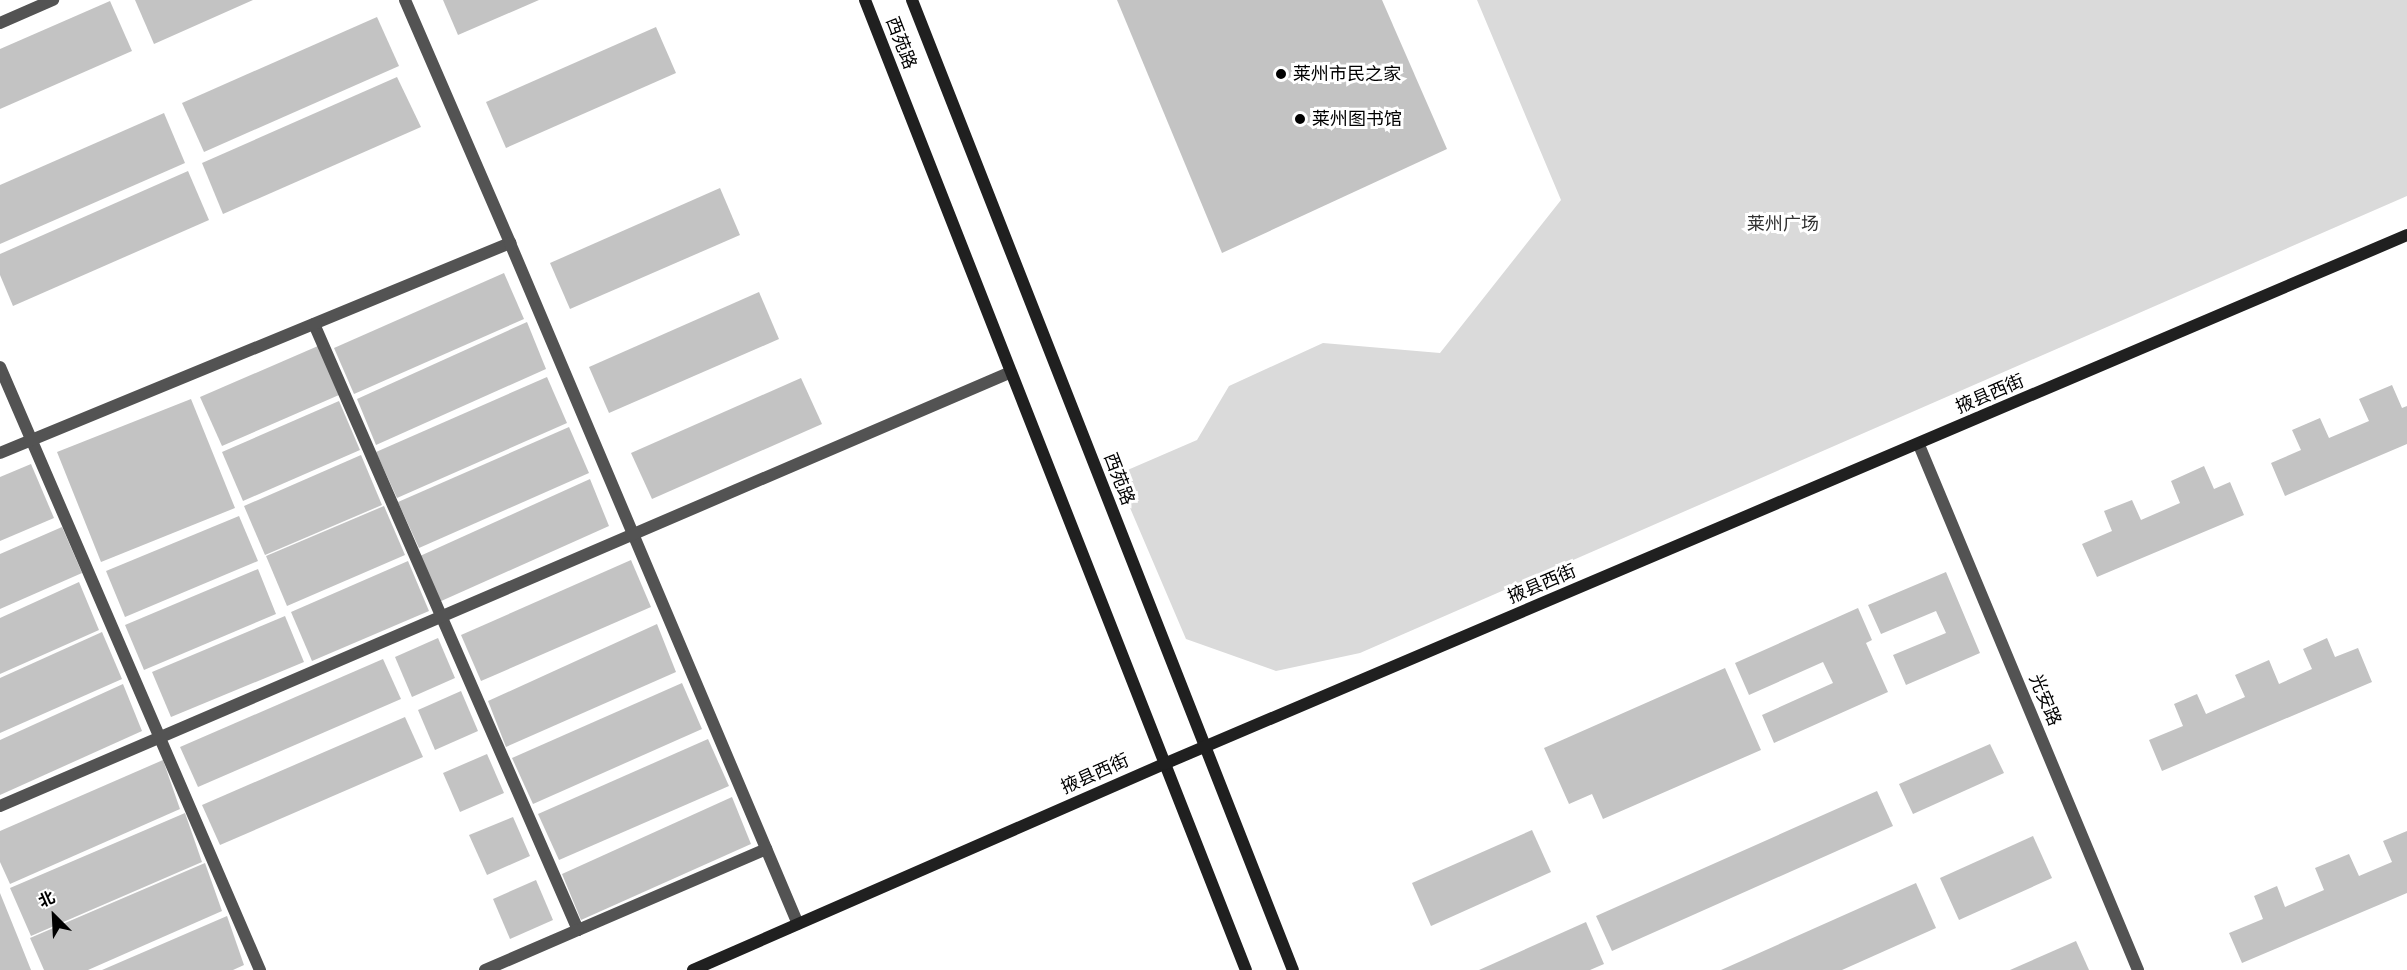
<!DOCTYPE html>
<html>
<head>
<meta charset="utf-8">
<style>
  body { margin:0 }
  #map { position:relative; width:2407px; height:970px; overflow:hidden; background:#fff; font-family:Helvetica,"Noto Sans SC",sans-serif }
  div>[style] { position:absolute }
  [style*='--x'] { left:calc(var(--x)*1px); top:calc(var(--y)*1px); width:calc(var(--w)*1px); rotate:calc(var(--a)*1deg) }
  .green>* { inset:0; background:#dadada }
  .building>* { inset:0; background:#c3c3c3 }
  .minor>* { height:12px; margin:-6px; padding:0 6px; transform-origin:6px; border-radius:6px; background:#535353 }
  .tertiary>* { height:12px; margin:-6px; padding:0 6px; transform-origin:6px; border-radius:6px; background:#535353 }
  .secondary>* { height:12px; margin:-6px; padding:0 6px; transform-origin:6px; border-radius:6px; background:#202020 }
  .dots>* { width:16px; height:16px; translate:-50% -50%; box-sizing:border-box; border:3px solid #fff; border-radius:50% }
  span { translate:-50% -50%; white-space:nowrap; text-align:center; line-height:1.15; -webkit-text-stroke:6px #fff; paint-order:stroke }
  .street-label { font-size:18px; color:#000 }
  .poi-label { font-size:18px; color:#000 }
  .left { translate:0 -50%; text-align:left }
  .park-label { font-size:18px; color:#313131 }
  .north { position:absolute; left:24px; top:886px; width:60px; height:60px; -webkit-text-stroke:4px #fff; paint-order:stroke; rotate:336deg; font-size:16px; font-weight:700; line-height:24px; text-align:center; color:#000 }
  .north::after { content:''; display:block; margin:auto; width:21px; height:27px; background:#000; clip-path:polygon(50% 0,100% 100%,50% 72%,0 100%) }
</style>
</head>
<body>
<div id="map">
  <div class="green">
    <div style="clip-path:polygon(1477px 0,2407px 0,2407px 196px,1360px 653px,1276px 671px,1186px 639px,1116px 475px,1197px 440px,1229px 386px,1323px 343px,1440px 353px,1561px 200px)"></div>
  </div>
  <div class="building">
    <div style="clip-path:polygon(135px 0,253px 0,154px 44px)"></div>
    <div style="clip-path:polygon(443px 0,539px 0,458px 35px)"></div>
    <div style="clip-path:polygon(1117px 0,1382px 0,1447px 149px,1222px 253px)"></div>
    <div style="clip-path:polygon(110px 1px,132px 51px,0 109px,0 49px)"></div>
    <div style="clip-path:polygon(377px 17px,399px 66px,204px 152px,182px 103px)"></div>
    <div style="clip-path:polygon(656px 27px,676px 73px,506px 148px,486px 102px)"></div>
    <div style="clip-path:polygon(397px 77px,421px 127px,223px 214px,202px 163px)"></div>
    <div style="clip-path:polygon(164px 113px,185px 163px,0 244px,0 185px)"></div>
    <div style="clip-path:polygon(188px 171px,209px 220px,13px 306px,0 275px,0 254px)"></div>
    <div style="clip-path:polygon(720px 188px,740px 235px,570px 309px,550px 263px)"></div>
    <div style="clip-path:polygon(504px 273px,524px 319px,354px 394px,334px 348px)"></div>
    <div style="clip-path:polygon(759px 292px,779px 339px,609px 413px,589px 367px)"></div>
    <div style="clip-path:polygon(527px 322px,546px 369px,376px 445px,357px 399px)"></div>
    <div style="clip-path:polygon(318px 346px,339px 395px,222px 446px,200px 397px)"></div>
    <div style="clip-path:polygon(547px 377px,567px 423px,397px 498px,376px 452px)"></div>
    <div style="clip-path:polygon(801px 378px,822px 424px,652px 499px,631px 453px)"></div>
    <div style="clip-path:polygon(2392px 385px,2402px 408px,2407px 406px,2407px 444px,2285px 496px,2271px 463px,2301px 450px,2292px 430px,2320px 418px,2329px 438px,2369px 421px,2359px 399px)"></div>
    <div style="clip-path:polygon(191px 399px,235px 508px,101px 562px,57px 452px)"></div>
    <div style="clip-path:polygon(339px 401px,360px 450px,243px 501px,222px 452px)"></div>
    <div style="clip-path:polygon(569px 427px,589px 473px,419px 548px,398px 502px)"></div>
    <div style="clip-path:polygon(361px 455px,382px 505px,265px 555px,244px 506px)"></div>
    <div style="clip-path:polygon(31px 464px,54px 518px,0 541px,0 477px)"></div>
    <div style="clip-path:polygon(2204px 466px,2214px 489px,2230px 482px,2244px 515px,2097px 577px,2082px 544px,2112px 531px,2104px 511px,2132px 500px,2141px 520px,2180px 503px,2171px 481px)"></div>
    <div style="clip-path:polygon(590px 479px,609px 526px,439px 602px,420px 556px)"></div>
    <div style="clip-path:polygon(384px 506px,405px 555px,287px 606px,266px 556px)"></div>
    <div style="clip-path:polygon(239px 516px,258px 561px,125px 617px,106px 571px)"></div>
    <div style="clip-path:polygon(62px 527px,82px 573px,0 609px,0 554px)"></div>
    <div style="clip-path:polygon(631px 560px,651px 607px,481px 681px,461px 635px)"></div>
    <div style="clip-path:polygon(408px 561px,429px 611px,312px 661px,291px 612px)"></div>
    <div style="clip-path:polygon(258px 569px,276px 614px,144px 670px,125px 625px)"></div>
    <div style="clip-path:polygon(1946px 572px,1980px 653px,1906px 685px,1893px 655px,1946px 633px,1936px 611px,1881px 634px,1868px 605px)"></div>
    <div style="clip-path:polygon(79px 582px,99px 630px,0 674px,0 618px)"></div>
    <div style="clip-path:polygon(1858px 608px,1872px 640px,1866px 643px,1888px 692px,1774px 743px,1762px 715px,1833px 683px,1823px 662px,1749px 695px,1735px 663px)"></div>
    <div style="clip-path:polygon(285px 616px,304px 662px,171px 717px,152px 672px)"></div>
    <div style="clip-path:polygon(657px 624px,676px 672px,506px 747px,488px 701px)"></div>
    <div style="clip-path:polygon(102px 632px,122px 679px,0 733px,0 678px)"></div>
    <div style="clip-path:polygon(438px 638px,455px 678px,412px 697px,395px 657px)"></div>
    <div style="clip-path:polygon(2327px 638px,2335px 657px,2358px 648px,2372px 682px,2162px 771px,2149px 740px,2183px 726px,2174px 704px,2197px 694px,2206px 714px,2245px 697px,2235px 675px,2269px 660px,2279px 684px,2312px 669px,2303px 649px)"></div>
    <div style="clip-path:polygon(383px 659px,401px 699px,198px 787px,180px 747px)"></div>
    <div style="clip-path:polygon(1725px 668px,1761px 750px,1603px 819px,1592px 794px,1569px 804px,1544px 748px)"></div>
    <div style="clip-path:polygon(682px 683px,702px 729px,533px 804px,512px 758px)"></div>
    <div style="clip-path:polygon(123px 684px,142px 731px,0 795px,0 740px)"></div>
    <div style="clip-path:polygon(461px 691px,478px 731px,435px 750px,418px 710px)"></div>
    <div style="clip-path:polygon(405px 717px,423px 757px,220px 845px,202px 805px)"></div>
    <div style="clip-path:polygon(708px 739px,729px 786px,559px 860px,538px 814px)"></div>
    <div style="clip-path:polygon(1990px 744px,2004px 773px,1913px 814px,1899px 784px)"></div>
    <div style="clip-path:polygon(487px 754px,504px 793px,460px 812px,443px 773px)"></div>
    <div style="clip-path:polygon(163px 760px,180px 809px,10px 884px,0 862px,0 831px)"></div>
    <div style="clip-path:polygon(1877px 791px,1893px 826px,1612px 951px,1596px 916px)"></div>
    <div style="clip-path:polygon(732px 797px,751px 844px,581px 920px,562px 874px)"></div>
    <div style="clip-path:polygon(185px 813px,202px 862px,31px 936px,10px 888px)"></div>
    <div style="clip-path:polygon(513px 817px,530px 856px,487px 875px,469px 835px)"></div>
    <div style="clip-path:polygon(1532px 830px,1551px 872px,1431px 926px,1412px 883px)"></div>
    <div style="clip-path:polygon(2407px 831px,2407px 893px,2242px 963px,2229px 933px,2263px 919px,2254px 896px,2277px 886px,2285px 907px,2324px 890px,2315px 868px,2349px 854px,2359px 876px,2392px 862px,2383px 841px)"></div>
    <div style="clip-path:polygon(2033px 836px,2052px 878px,1959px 920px,1940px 878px)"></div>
    <div style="clip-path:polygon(205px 863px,222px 911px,88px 970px,44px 970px,30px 938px)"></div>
    <div style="clip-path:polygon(536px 880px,553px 920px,510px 939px,493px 899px)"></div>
    <div style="clip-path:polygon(1916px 883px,1936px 928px,1842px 970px,1721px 970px)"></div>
    <div style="clip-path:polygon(0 893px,19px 940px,31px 970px,0 970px)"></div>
    <div style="clip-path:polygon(227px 916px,244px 965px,233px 970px,102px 970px)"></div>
    <div style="clip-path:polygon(1586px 922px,1604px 964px,1590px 970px,1479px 970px)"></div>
    <div style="clip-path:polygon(2076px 941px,2089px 970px,2010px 970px)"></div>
  </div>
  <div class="minor">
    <div style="--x:405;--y:0;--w:265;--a:66.6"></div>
    <div style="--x:0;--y:23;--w:58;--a:-23.5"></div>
    <div style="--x:314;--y:324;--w:661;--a:66.46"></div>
    <div style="--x:578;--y:930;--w:205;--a:-23.3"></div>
    <div style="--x:0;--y:367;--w:657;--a:66.68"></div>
    <div style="--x:0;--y:453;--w:552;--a:-22.38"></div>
    <div style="--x:510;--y:243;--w:739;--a:67.08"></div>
    <div style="--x:0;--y:806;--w:1100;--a:-23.23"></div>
    <div style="--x:485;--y:970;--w:101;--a:-23.3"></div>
  </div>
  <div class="tertiary">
    <div style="--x:1919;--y:445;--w:569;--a:67.36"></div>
  </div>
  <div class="secondary">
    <div style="--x:865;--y:0;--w:1042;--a:68.56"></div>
    <div style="--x:912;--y:0;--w:1042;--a:68.56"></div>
    <div style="--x:693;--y:970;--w:514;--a:-23.62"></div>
    <div style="--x:1164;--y:764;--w:1351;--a:-23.05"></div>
  </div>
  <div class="dots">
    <div style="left:1281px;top:74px;background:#000"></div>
    <div style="left:1300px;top:119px;background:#000"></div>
  </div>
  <div class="street-label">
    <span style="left:901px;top:43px;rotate:69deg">西苑路</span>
    <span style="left:1990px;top:394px;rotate:-23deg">掖县西街</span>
    <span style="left:1119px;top:479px;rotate:69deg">西苑路</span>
    <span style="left:1542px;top:584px;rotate:-23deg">掖县西街</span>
    <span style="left:2045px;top:700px;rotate:67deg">光安路</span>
    <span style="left:1095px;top:774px;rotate:-24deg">掖县西街</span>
  </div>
  <div class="poi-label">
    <span class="left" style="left:1293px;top:74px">莱州市民之家</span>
    <span class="left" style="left:1312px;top:119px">莱州图书馆</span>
  </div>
  <div class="park-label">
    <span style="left:1783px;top:224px">莱州广场</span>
  </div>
  <div class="north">北</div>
</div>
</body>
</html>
